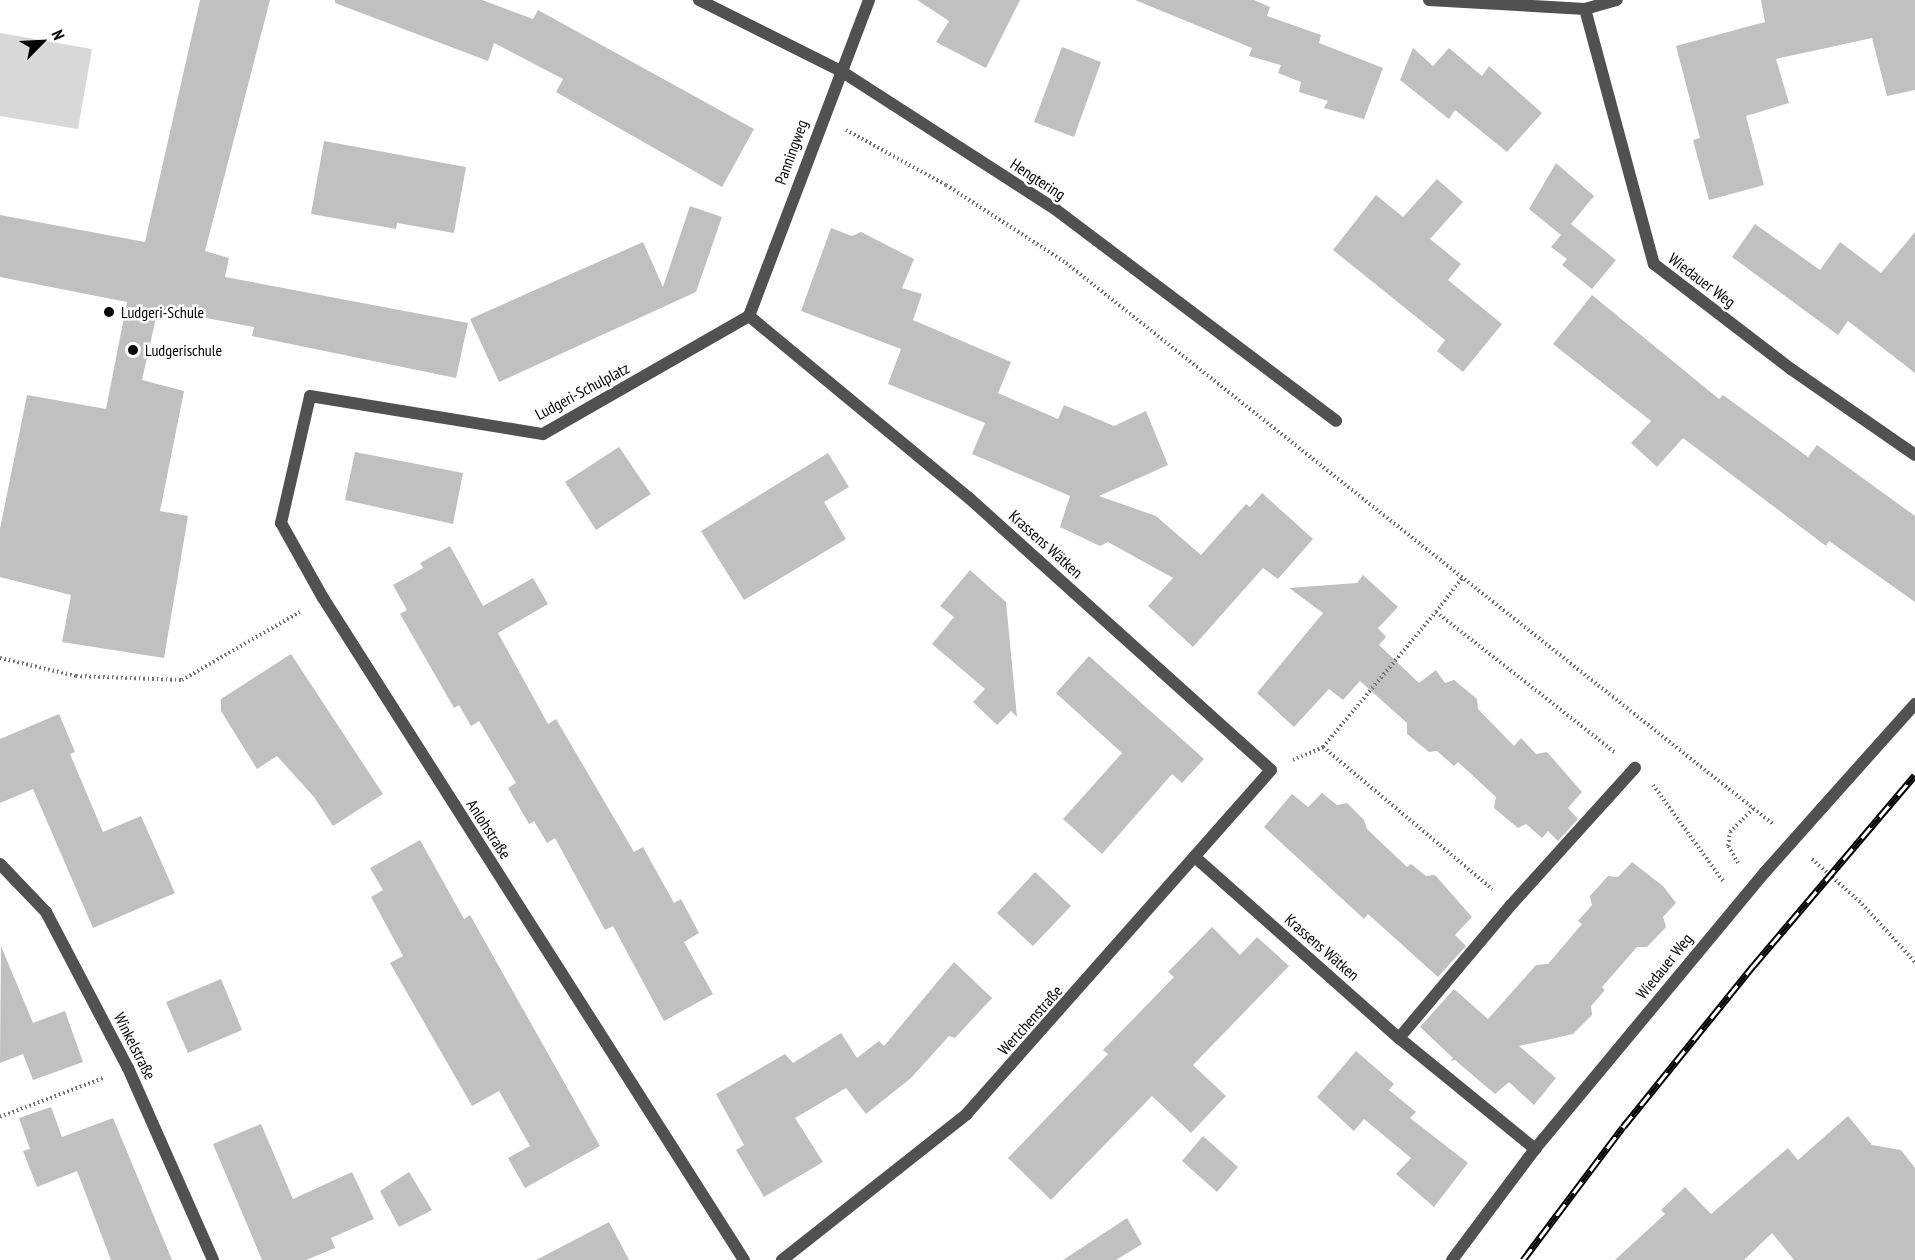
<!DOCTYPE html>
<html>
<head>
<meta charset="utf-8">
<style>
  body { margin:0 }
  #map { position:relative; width:1915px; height:1260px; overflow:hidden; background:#fff; font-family:"PT Sans Narrow",sans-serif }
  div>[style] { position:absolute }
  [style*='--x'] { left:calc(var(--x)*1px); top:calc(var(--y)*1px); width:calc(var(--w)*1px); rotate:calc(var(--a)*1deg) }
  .green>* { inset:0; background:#d8d8d8 }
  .building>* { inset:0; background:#c0c0c0 }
  .path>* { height:4px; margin-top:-2px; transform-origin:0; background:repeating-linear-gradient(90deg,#737373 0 1.5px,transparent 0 4.5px) }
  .street>* { height:12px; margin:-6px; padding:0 6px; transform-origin:6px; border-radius:6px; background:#515151 }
  .rail>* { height:7px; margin-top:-3.5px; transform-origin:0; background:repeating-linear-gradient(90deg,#fff 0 14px,#000 0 28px); box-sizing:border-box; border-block:2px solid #000 }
  .street-bridge>* { height:12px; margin:-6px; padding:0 6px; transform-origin:6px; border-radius:6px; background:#515151 }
  .dots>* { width:16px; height:16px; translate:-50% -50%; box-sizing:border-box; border:3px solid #fff; border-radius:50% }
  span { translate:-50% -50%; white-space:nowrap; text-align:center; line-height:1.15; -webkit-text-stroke:5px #fff; paint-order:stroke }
  .street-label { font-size:16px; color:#000 }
  .poi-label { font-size:16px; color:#000 }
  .left { translate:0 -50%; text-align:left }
  .north { position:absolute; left:12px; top:12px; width:60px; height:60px; -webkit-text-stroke:4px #fff; paint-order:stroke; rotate:66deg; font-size:16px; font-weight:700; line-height:24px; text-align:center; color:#000 }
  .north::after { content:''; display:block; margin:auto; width:21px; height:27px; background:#000; clip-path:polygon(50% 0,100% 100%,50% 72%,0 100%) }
</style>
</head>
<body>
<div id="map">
  <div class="green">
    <div style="clip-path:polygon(0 33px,92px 49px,78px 129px,0 116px)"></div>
  </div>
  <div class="building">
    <div style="clip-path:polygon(200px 0,270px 0,205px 251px,229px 258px,225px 277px,468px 323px,456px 378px,252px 336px,254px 327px,158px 309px,142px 380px,184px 391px,160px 511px,188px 516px,164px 658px,62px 642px,71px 595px,0 577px,0 529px,27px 395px,106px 409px,127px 302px,0 277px,0 215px,145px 242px)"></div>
    <div style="clip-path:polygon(335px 0,482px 0,533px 19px,538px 10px,754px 129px,722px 187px,556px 92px,563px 79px,494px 43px,488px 61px,335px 3px)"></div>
    <div style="clip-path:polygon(917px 0,1020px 0,986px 68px,936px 42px,949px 21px)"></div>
    <div style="clip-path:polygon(1135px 0,1254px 0,1270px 7px,1267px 16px,1321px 35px,1319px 43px,1383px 68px,1364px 119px,1324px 108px,1328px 101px,1299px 92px,1301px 82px,1278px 73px,1281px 65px,1249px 56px,1252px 48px)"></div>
    <div style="clip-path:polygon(1761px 0,1915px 0,1915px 90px,1887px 96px,1872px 38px,1776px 59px,1789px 103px,1746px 116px,1764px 185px,1709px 200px,1693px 140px,1700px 138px,1676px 46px,1765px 22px)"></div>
    <div style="clip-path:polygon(1062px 47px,1101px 62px,1074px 137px,1034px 122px)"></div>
    <div style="clip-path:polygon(1413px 48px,1433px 66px,1449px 48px,1482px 76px,1489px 66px,1542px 113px,1507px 152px,1455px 110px,1449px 119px,1400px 80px)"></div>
    <div style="clip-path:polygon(324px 141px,466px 167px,454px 233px,397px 223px,396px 229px,311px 214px)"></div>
    <div style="clip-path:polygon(1556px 163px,1594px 196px,1571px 224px,1616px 260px,1592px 289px,1562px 265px,1567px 259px,1551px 247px,1561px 235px,1529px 209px)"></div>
    <div style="clip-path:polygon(1437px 179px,1463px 202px,1430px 239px,1461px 264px,1448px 280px,1502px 324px,1463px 372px,1437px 351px,1445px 340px,1333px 250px,1376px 195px,1403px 217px)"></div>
    <div style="clip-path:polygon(690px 206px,722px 217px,696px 292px,499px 382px,470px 319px,643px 242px,663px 287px)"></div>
    <div style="clip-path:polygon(1755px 224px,1820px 270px,1840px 242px,1881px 273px,1915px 232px,1915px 373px,1848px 321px,1838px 335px,1732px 257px)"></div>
    <div style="clip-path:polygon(831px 228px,852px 236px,861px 232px,914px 259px,902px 288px,922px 294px,913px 320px,1011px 362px,998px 393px,1058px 419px,1064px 405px,1114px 426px,1146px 411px,1168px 465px,1099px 496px,1156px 516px,1201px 555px,1246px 504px,1250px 507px,1262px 493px,1313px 539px,1278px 579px,1263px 568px,1193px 647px,1148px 606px,1173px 578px,1108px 542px,1100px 546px,1060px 527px,1070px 496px,972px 454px,985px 423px,888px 384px,901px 349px,801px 311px)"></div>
    <div style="clip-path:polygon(1592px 295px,1719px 399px,1723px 395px,1808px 457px,1817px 445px,1915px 516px,1915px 602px,1829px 541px,1826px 546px,1683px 438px,1657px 467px,1631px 443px,1651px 421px,1553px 344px)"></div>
    <div style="clip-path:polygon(619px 447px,651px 494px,596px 530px,565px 482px)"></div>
    <div style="clip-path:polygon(355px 452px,463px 473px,453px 524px,345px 500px)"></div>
    <div style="clip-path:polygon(828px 453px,849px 487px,824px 502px,846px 539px,744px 600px,701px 531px)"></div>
    <div style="clip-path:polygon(450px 546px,483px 606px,533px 578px,548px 604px,498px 633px,548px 724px,556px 719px,634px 852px,643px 847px,674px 903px,681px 899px,699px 933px,684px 942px,713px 994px,664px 1021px,613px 926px,605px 930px,555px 838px,547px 843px,534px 821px,529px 824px,508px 788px,516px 783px,479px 721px,471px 726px,459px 705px,454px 708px,400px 614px,407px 610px,393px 585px,423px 568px,420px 563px)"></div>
    <div style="clip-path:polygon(970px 570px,1006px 602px,1017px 717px,1011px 711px,997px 725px,973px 702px,985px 689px,932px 644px,954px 617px,940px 606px)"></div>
    <div style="clip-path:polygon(1363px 575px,1398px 607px,1378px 628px,1386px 637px,1379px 645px,1419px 683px,1436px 670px,1445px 683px,1454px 680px,1477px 699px,1478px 709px,1514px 746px,1521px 738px,1536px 754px,1547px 752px,1582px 792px,1568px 808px,1578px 819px,1558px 841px,1548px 831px,1542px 838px,1526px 824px,1518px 828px,1494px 808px,1496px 797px,1458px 762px,1454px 766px,1437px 751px,1429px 752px,1407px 734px,1407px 723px,1360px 681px,1343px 700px,1329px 689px,1294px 727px,1257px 693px,1323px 613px,1289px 588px,1357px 583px)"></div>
    <div style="clip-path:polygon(291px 654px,383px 794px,333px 826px,314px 797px,277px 756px,257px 769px,221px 711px,221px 699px)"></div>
    <div style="clip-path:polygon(1089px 656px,1204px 759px,1182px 783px,1172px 774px,1102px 854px,1063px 819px,1122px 753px,1056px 693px)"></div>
    <div style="clip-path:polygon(59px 714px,75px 752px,70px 754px,103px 832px,141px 816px,175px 893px,93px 928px,33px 789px,0 803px,0 739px)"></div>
    <div style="clip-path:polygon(1322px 793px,1337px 805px,1347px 803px,1364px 820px,1367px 829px,1407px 867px,1411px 864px,1426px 876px,1435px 875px,1472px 917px,1455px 935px,1466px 946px,1438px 977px,1368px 914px,1364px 919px,1264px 827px,1292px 794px,1308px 807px)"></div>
    <div style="clip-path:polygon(420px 840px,464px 919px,470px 915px,600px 1146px,525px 1188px,508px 1158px,530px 1146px,499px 1091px,472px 1106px,390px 963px,403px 956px,371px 897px,383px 890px,370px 868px)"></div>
    <div style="clip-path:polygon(1632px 862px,1663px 886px,1676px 903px,1663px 917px,1666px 927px,1647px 947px,1637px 947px,1602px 987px,1605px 990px,1591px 1006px,1592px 1015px,1573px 1034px,1519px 1046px,1556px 1078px,1534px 1105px,1509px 1082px,1495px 1094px,1455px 1060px,1450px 1061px,1453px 1058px,1420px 1027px,1454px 989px,1488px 1019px,1536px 965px,1548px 964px,1582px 924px,1578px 921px,1592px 905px,1590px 896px,1608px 876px,1618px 877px)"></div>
    <div style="clip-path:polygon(1035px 872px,1071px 906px,1033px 946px,997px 913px)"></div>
    <div style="clip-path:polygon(1212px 927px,1240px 955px,1257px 937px,1289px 966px,1193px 1065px,1226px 1096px,1191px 1133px,1152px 1096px,1051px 1200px,1008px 1158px,1108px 1054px,1103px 1050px,1174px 977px,1168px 972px)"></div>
    <div style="clip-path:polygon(1px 946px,33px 1023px,65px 1011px,83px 1062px,33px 1080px,23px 1054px,0 1063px)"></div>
    <div style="clip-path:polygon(954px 962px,992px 998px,955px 1038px,949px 1036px,911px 1078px,866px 1114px,846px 1088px,795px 1118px,823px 1162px,764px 1197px,736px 1150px,744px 1145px,716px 1094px,785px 1054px,793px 1063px,841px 1033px,857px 1058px,879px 1041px,884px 1046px)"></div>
    <div style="clip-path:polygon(221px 979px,242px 1030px,188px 1053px,166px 1002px)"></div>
    <div style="clip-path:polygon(1356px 1051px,1394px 1084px,1389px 1090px,1416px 1112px,1410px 1118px,1468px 1163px,1434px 1207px,1396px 1174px,1411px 1158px,1364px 1119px,1354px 1131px,1317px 1097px)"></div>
    <div style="clip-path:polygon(51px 1107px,62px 1137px,113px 1118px,172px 1260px,111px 1260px,77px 1171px,37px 1187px,23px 1151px,30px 1149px,19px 1118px)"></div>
    <div style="clip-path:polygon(1848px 1116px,1872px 1145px,1901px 1150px,1915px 1168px,1915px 1260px,1794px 1260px,1772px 1233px,1744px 1260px,1615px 1260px,1665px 1214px,1661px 1210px,1685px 1187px,1711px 1214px,1788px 1148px,1798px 1160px)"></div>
    <div style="clip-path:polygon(261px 1124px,293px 1199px,352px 1172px,374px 1219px,331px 1238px,335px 1248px,306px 1260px,262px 1260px,213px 1144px)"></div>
    <div style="clip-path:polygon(1203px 1136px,1238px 1167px,1217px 1192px,1182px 1161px)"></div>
    <div style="clip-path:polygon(409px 1172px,432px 1210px,399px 1227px,380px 1191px)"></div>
    <div style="clip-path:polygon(1127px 1218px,1142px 1244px,1116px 1260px,1063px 1260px)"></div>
    <div style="clip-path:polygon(609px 1222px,629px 1260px,536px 1260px)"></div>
  </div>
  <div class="path">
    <div style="--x:846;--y:130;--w:114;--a:28.8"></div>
    <div style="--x:946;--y:185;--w:143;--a:33"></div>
    <div style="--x:1066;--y:263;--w:903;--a:38.43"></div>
    <div style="--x:1436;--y:612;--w:44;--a:-52.4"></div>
    <div style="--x:0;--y:658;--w:78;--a:13.3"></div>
    <div style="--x:76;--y:676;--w:106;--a:2.2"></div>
    <div style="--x:182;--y:680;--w:136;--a:-30"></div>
    <div style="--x:1323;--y:747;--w:221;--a:40"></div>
    <div style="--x:1293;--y:760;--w:33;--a:-23"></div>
    <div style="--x:1323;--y:747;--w:176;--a:-50.1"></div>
    <div style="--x:1436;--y:612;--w:229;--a:38.1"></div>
    <div style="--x:1653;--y:785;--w:119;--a:53.9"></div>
    <div style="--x:1812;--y:859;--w:67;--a:42"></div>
    <div style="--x:1862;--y:904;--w:79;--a:47.6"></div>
    <div style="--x:1738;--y:863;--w:20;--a:-120"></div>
    <div style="--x:1728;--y:846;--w:14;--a:-82"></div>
    <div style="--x:1730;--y:832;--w:34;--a:-45"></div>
    <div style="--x:0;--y:1117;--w:110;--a:-20.7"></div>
  </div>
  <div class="street">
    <div style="--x:699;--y:0;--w:159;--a:26.6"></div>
    <div style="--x:841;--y:71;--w:255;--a:32.8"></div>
    <div style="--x:1055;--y:209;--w:352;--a:37"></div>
    <div style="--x:1429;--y:0;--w:156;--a:3.3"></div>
    <div style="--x:1585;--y:9;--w:33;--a:-16"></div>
    <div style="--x:1585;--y:9;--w:264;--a:74.9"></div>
    <div style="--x:1654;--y:264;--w:173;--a:37.5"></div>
    <div style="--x:1791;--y:369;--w:151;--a:34.7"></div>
    <div style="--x:749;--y:316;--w:286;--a:39.6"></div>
    <div style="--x:969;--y:498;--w:406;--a:42"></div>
    <div style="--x:1271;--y:770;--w:459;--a:131.5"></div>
    <div style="--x:967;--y:1114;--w:236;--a:141.7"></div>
    <div style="--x:749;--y:316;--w:338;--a:-69.2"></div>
    <div style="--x:1822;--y:808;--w:140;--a:-48.2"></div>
    <div style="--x:1196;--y:858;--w:271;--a:41.6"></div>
    <div style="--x:1399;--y:1038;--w:176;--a:39.2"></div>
    <div style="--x:0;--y:864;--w:66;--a:46.2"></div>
    <div style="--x:46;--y:912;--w:176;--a:62.3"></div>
    <div style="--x:128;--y:1068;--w:210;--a:66.1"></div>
    <div style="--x:1399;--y:1038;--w:174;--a:-49.9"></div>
    <div style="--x:1511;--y:905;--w:185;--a:-47.9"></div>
    <div style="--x:744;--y:1260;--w:785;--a:-122.45"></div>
    <div style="--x:323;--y:598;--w:86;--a:-119.2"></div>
    <div style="--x:281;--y:523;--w:130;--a:-77.1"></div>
    <div style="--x:310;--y:396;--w:236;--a:9.3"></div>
    <div style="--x:543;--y:434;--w:237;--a:-29.8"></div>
    <div style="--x:1452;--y:1260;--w:139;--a:-53.2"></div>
    <div style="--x:1535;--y:1149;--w:360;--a:-50.3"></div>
  </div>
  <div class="rail">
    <div style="--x:1523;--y:1260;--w:166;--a:-53.1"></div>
    <div style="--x:1623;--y:1127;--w:207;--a:-51.1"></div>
    <div style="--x:1753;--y:966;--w:250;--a:-49.7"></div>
  </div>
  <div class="street-bridge">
    <div style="--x:1765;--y:872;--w:86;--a:-48.3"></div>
  </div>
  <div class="dots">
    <div style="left:109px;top:312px;background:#000"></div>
    <div style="left:133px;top:350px;background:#000"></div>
  </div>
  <div class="street-label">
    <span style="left:791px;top:152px;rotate:-70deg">Panningweg</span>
    <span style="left:1038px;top:179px;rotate:33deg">Hengtering</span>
    <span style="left:1702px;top:280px;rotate:37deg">Wiedauer Weg</span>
    <span style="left:582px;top:391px;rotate:-28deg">Ludgeri-Schulplatz</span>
    <span style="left:1046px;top:544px;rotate:42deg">Krassens Wätken</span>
    <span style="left:489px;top:829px;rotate:57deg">Anlohstraße</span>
    <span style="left:1322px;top:947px;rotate:41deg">Krassens Wätken</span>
    <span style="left:1664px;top:966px;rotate:-51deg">Wiedauer Weg</span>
    <span style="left:1030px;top:1020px;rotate:-48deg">Wertchenstraße</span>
    <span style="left:135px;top:1046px;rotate:63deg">Winkelstraße</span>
  </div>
  <div class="poi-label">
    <span class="left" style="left:121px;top:312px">Ludgeri-Schule</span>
    <span class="left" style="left:145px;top:350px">Ludgerischule</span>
  </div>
  <div class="north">N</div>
</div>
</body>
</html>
